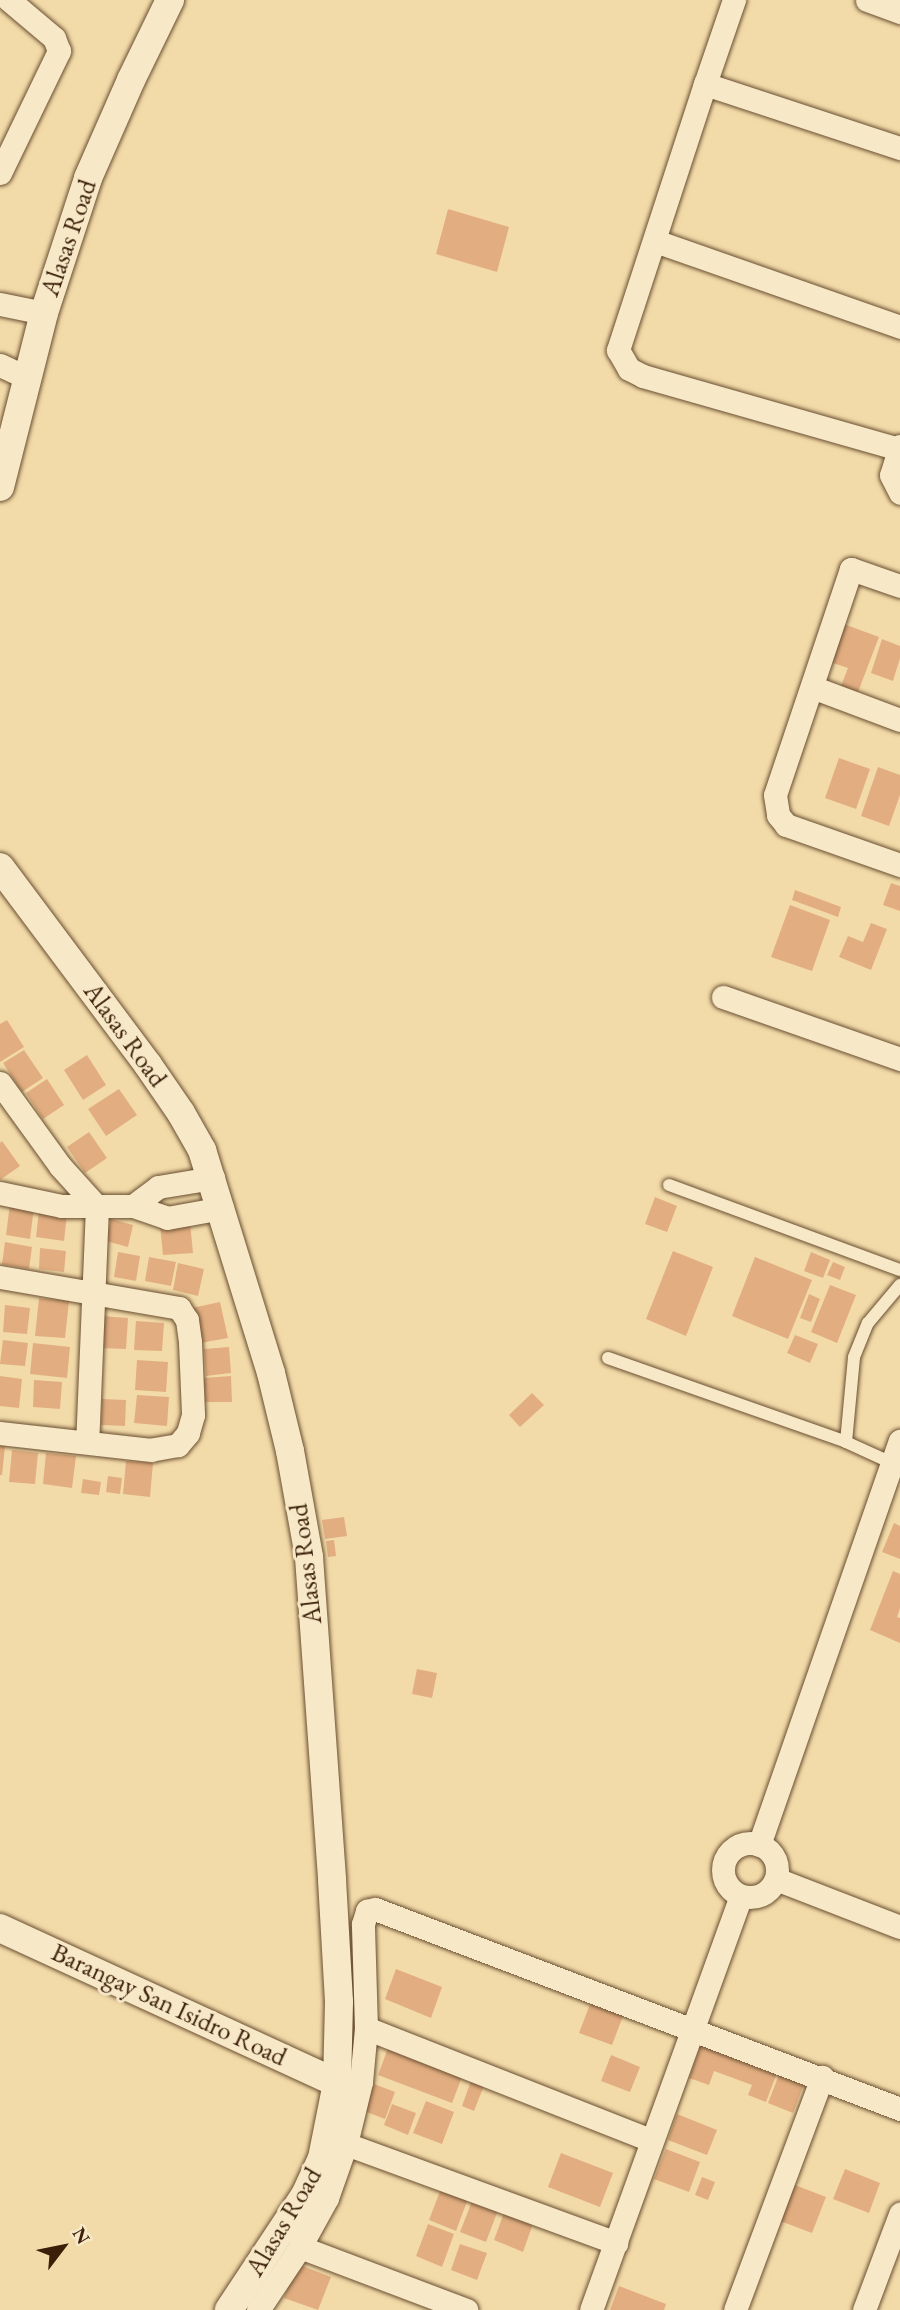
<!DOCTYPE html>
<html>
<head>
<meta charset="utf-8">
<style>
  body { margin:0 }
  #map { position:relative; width:900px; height:2310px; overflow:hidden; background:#f3dba9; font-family:"EB Garamond",serif }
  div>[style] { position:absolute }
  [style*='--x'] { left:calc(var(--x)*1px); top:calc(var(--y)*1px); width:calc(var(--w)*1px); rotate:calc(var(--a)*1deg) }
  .building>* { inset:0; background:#e2ae81 }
  .roads { filter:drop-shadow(0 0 2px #694e31) drop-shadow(0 0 2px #694e31) }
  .service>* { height:12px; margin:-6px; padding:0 6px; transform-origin:6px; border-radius:6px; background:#f7e8c7 }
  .minor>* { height:23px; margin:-11.5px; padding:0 11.5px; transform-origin:11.5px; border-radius:11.5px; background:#f7e8c7 }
  .minor>.ring { margin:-11.5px; padding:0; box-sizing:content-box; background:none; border:23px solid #f7e8c7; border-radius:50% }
  .tertiary>* { height:28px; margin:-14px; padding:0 14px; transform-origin:14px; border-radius:14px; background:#f7e8c7 }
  span { translate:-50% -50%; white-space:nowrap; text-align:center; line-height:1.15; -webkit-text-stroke:6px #f7e8c7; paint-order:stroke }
  .street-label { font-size:26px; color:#3b1f09 }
  .north { position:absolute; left:28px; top:2212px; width:70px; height:70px; -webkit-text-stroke:5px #f7e8c7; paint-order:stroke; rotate:58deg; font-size:19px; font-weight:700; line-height:28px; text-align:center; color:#3b1f09 }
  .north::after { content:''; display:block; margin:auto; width:24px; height:32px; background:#3b1f09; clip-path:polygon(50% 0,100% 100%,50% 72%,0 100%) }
</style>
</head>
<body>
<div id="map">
  <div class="building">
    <div style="clip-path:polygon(448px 209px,509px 227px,497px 272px,436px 254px)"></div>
    <div style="clip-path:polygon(841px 623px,879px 637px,858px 692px,841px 686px,848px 668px,827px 661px)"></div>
    <div style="clip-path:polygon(882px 639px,900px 646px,900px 658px,893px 681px,871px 673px)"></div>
    <div style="clip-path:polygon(839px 758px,870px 769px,856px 809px,825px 798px)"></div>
    <div style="clip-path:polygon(878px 767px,900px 775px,900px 795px,889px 826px,861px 816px)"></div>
    <div style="clip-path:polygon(891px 883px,900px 886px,900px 911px,883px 905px)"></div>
    <div style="clip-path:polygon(795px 890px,841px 907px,838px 917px,792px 900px)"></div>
    <div style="clip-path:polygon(790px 905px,830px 920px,812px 971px,771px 957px)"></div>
    <div style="clip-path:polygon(871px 923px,887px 929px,871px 970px,839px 957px,848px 936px,863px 942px)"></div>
    <div style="clip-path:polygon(7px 1020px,24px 1047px,0 1062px,0 1024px)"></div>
    <div style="clip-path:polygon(24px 1050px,43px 1078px,22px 1092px,3px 1063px)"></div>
    <div style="clip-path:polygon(87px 1055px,106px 1085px,83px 1100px,64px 1070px)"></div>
    <div style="clip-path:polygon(47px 1079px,64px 1105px,43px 1119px,26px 1093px)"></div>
    <div style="clip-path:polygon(119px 1089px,137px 1115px,106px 1136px,88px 1109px)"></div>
    <div style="clip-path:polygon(89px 1132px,107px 1158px,85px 1173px,67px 1147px)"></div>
    <div style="clip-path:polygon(2px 1141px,20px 1166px,0 1180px,0 1143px)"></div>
    <div style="clip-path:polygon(655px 1197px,677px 1206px,667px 1232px,645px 1224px)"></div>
    <div style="clip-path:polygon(10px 1204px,34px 1207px,30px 1239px,6px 1235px)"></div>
    <div style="clip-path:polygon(39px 1211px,67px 1214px,64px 1241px,36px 1237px)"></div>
    <div style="clip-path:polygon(111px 1219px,133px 1225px,128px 1247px,106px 1241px)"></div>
    <div style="clip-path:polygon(190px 1222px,193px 1253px,163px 1255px,160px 1225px)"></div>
    <div style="clip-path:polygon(5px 1242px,32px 1247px,29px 1269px,2px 1264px)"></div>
    <div style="clip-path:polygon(40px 1248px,66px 1251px,64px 1272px,39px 1269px)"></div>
    <div style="clip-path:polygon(673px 1251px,713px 1267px,686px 1336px,646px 1319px)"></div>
    <div style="clip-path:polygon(118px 1252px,140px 1256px,136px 1281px,114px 1277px)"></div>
    <div style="clip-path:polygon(811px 1252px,830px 1260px,823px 1278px,804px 1271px)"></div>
    <div style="clip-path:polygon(149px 1257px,176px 1262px,171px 1286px,145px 1281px)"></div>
    <div style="clip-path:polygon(755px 1257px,812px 1280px,788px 1339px,732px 1316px)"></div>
    <div style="clip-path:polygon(833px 1262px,845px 1267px,840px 1280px,827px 1275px)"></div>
    <div style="clip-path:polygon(178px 1263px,204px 1269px,198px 1296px,173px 1290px)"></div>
    <div style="clip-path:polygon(830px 1285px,856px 1295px,837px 1343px,811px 1332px)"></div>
    <div style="clip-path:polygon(809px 1294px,820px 1299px,811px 1322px,800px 1318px)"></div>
    <div style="clip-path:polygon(39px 1298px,69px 1301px,65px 1338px,35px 1336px)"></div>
    <div style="clip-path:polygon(220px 1302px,228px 1338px,200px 1343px,192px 1308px)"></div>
    <div style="clip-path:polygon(5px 1305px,30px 1308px,27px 1334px,3px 1332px)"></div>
    <div style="clip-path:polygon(101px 1316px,128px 1318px,126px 1349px,99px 1348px)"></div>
    <div style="clip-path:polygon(136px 1321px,164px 1323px,162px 1351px,134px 1350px)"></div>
    <div style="clip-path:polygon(795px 1335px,818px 1344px,810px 1363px,787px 1353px)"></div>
    <div style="clip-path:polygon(3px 1340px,28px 1343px,25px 1366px,0 1364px)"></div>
    <div style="clip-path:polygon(33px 1343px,70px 1347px,67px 1378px,30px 1374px)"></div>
    <div style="clip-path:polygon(229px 1347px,231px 1373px,206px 1376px,204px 1349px)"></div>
    <div style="clip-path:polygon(137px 1360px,168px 1362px,166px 1392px,135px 1390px)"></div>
    <div style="clip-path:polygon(0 1376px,22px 1379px,19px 1408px,0 1406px)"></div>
    <div style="clip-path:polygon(231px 1376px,232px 1402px,205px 1402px,204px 1378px)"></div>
    <div style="clip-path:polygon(34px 1380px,62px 1382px,60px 1409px,33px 1407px)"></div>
    <div style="clip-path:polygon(532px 1393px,544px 1405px,520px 1427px,509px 1415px)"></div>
    <div style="clip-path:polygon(137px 1395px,169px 1397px,167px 1426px,134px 1423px)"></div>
    <div style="clip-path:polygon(102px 1399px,126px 1400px,125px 1426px,101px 1425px)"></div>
    <div style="clip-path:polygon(0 1445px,5px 1446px,2px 1475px,0 1475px)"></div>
    <div style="clip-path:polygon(12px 1450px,38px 1453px,35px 1484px,9px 1482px)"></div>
    <div style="clip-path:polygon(46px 1453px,76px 1456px,72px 1488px,43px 1484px)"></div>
    <div style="clip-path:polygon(126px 1461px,153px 1463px,150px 1497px,123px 1494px)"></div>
    <div style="clip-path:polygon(108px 1476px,122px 1478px,120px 1494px,106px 1492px)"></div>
    <div style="clip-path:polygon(83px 1479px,101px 1482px,99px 1495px,81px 1493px)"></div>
    <div style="clip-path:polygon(344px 1517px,347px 1536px,325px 1539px,322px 1520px)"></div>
    <div style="clip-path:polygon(894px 1523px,900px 1526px,900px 1559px,882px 1552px)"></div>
    <div style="clip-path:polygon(334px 1540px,336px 1556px,328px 1557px,326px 1541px)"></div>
    <div style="clip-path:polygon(893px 1571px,900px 1574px,900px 1608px,897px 1617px,900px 1618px,900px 1643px,870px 1630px)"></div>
    <div style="clip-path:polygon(417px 1669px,437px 1673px,432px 1698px,412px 1694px)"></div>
    <div style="clip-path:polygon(396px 1969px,442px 1987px,431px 2018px,385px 1999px)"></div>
    <div style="clip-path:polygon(592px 1999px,625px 2011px,612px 2045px,579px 2033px)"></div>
    <div style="clip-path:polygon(704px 2036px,780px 2065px,766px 2102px,748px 2095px,752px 2085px,714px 2071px,709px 2085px,689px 2078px)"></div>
    <div style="clip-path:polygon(391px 2040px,465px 2069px,452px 2103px,378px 2075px)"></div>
    <div style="clip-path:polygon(611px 2055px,640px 2067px,630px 2092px,601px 2081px)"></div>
    <div style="clip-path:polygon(780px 2072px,805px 2081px,793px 2113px,768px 2103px)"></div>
    <div style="clip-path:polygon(472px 2078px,485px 2083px,474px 2111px,462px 2106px)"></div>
    <div style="clip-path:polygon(374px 2084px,395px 2092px,385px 2119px,364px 2111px)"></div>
    <div style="clip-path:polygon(426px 2101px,454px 2112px,442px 2144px,413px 2133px)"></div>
    <div style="clip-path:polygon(392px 2104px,416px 2113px,408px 2135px,384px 2125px)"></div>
    <div style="clip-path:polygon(677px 2114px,717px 2130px,707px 2155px,668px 2140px)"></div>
    <div style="clip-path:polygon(666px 2149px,700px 2162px,689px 2192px,654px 2179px)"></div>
    <div style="clip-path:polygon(561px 2153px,613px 2173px,600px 2207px,548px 2187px)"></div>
    <div style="clip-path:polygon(845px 2169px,880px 2183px,869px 2213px,833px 2199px)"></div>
    <div style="clip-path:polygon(702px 2177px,715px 2182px,708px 2200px,695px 2195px)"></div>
    <div style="clip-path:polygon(795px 2185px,826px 2197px,812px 2233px,780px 2221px)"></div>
    <div style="clip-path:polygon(442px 2186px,469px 2196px,456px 2231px,429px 2220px)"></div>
    <div style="clip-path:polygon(474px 2196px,500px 2205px,486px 2242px,460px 2232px)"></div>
    <div style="clip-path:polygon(506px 2207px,535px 2218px,523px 2252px,494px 2240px)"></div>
    <div style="clip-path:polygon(428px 2224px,454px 2234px,442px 2267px,416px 2256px)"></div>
    <div style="clip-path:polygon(460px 2244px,487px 2253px,477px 2280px,451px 2270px)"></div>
    <div style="clip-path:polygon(297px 2264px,331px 2277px,318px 2310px,284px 2298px)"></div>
    <div style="clip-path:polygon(619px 2286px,666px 2304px,664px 2310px,610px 2310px)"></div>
  </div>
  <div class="roads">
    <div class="service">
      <div style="--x:669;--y:1185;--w:246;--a:20.2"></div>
      <div style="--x:608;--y:1358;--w:252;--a:19.4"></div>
      <div style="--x:892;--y:1463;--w:51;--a:-155.5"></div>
      <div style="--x:846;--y:1442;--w:85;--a:-84.6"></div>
      <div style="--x:854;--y:1357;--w:37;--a:-68"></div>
      <div style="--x:868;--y:1323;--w:50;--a:-49.9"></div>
    </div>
    <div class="minor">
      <div style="--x:867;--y:0;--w:35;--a:20"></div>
      <div style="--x:705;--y:84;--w:89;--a:-71"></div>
      <div style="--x:0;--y:173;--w:136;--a:-64.2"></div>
      <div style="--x:59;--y:51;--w:14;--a:-111"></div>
      <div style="--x:54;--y:38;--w:59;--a:-139.8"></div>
      <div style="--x:655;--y:241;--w:260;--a:19.3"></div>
      <div style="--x:0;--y:304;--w:45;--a:11.6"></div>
      <div style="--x:0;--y:365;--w:31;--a:25"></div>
      <div style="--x:900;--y:446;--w:30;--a:107"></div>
      <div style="--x:891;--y:475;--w:20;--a:63"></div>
      <div style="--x:899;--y:449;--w:266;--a:-164.1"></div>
      <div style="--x:643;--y:376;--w:16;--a:-153"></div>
      <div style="--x:629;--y:369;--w:22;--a:-120"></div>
      <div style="--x:618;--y:350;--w:280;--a:-71.9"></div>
      <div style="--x:705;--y:84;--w:205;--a:18.2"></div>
      <div style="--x:900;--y:586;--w:52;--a:-160.9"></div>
      <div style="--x:851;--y:569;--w:238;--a:108.6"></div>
      <div style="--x:775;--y:795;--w:20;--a:81"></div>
      <div style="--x:778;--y:815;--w:13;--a:51"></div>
      <div style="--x:786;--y:825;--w:121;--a:19.3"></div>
      <div style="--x:812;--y:687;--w:94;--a:20.6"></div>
      <div style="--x:723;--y:997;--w:188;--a:19.3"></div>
      <div style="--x:0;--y:1083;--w:102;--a:54.1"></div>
      <div style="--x:60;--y:1166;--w:55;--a:47.9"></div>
      <div style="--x:97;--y:1207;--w:234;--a:92.4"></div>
      <div style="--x:0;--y:1193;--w:63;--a:11.8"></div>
      <div style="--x:62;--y:1206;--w:71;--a:0"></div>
      <div style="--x:133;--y:1206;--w:36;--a:19"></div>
      <div style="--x:167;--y:1218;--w:56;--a:-10.3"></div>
      <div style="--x:133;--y:1206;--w:31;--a:-37"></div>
      <div style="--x:158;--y:1187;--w:56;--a:-9.3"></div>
      <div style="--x:0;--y:1277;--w:182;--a:9.8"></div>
      <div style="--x:179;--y:1308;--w:14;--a:56"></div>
      <div style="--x:187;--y:1320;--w:22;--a:82"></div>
      <div style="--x:190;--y:1342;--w:73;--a:87.6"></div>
      <div style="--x:193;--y:1415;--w:19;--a:106"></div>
      <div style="--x:188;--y:1433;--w:16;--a:130"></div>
      <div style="--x:178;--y:1445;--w:27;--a:170"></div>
      <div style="--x:151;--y:1450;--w:152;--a:-173.6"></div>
      <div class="ring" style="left:723px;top:1843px;width:31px;height:31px"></div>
      <div style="--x:759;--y:1845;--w:428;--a:-70.8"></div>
      <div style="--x:776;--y:1879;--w:133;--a:21.2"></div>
      <div style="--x:366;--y:2028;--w:306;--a:21.5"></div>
      <div style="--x:346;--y:2144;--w:288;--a:20.1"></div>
      <div style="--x:300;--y:2247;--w:178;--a:20.7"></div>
      <div style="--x:258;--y:2310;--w:76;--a:-56.3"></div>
      <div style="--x:300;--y:2247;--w:56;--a:-61.1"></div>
      <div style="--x:327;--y:2198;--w:57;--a:-70.6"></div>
      <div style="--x:346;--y:2144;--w:64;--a:-76.4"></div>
      <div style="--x:361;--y:2082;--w:54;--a:-84.7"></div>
      <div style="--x:366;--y:2028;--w:104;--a:-91.7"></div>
      <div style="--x:363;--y:1924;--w:14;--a:-73"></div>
      <div style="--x:367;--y:1911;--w:8;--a:-14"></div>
      <div style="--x:375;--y:1909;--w:562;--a:20.85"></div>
      <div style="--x:591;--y:2310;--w:440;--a:-70.1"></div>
      <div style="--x:735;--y:2310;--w:249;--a:-69.5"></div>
      <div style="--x:864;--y:2310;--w:103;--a:-69.4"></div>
    </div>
    <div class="tertiary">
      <div style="--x:0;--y:487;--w:179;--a:-75.8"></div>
      <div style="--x:44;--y:313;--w:142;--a:-71.9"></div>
      <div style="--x:88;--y:178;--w:107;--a:-66.3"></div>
      <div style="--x:131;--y:80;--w:89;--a:-64"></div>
      <div style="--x:0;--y:867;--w:247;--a:53.2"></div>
      <div style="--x:148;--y:1065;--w:58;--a:55.5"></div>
      <div style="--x:181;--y:1113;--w:43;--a:60.4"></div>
      <div style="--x:202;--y:1150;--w:233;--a:72.8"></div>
      <div style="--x:271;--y:1373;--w:80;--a:76.3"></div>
      <div style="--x:290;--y:1451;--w:108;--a:79.8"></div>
      <div style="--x:309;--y:1557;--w:324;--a:85.9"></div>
      <div style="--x:332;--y:1880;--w:122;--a:86.7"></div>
      <div style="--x:339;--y:2002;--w:81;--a:91.4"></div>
      <div style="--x:337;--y:2083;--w:76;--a:101.3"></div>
      <div style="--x:322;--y:2158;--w:41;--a:114.7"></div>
      <div style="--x:305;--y:2195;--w:138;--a:123.5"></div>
      <div style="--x:0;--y:1928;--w:371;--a:24.7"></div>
    </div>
  </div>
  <div class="street-label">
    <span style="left:69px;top:238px;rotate:-71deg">Alasas Road</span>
    <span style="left:125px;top:1035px;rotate:54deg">Alasas Road</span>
    <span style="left:306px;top:1564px;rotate:-97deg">Alasas Road</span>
    <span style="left:169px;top:2005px;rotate:25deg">Barangay San Isidro Road</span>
    <span style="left:284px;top:2222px;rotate:-59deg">Alasas Road</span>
  </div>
  <div class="north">N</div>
</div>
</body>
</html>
